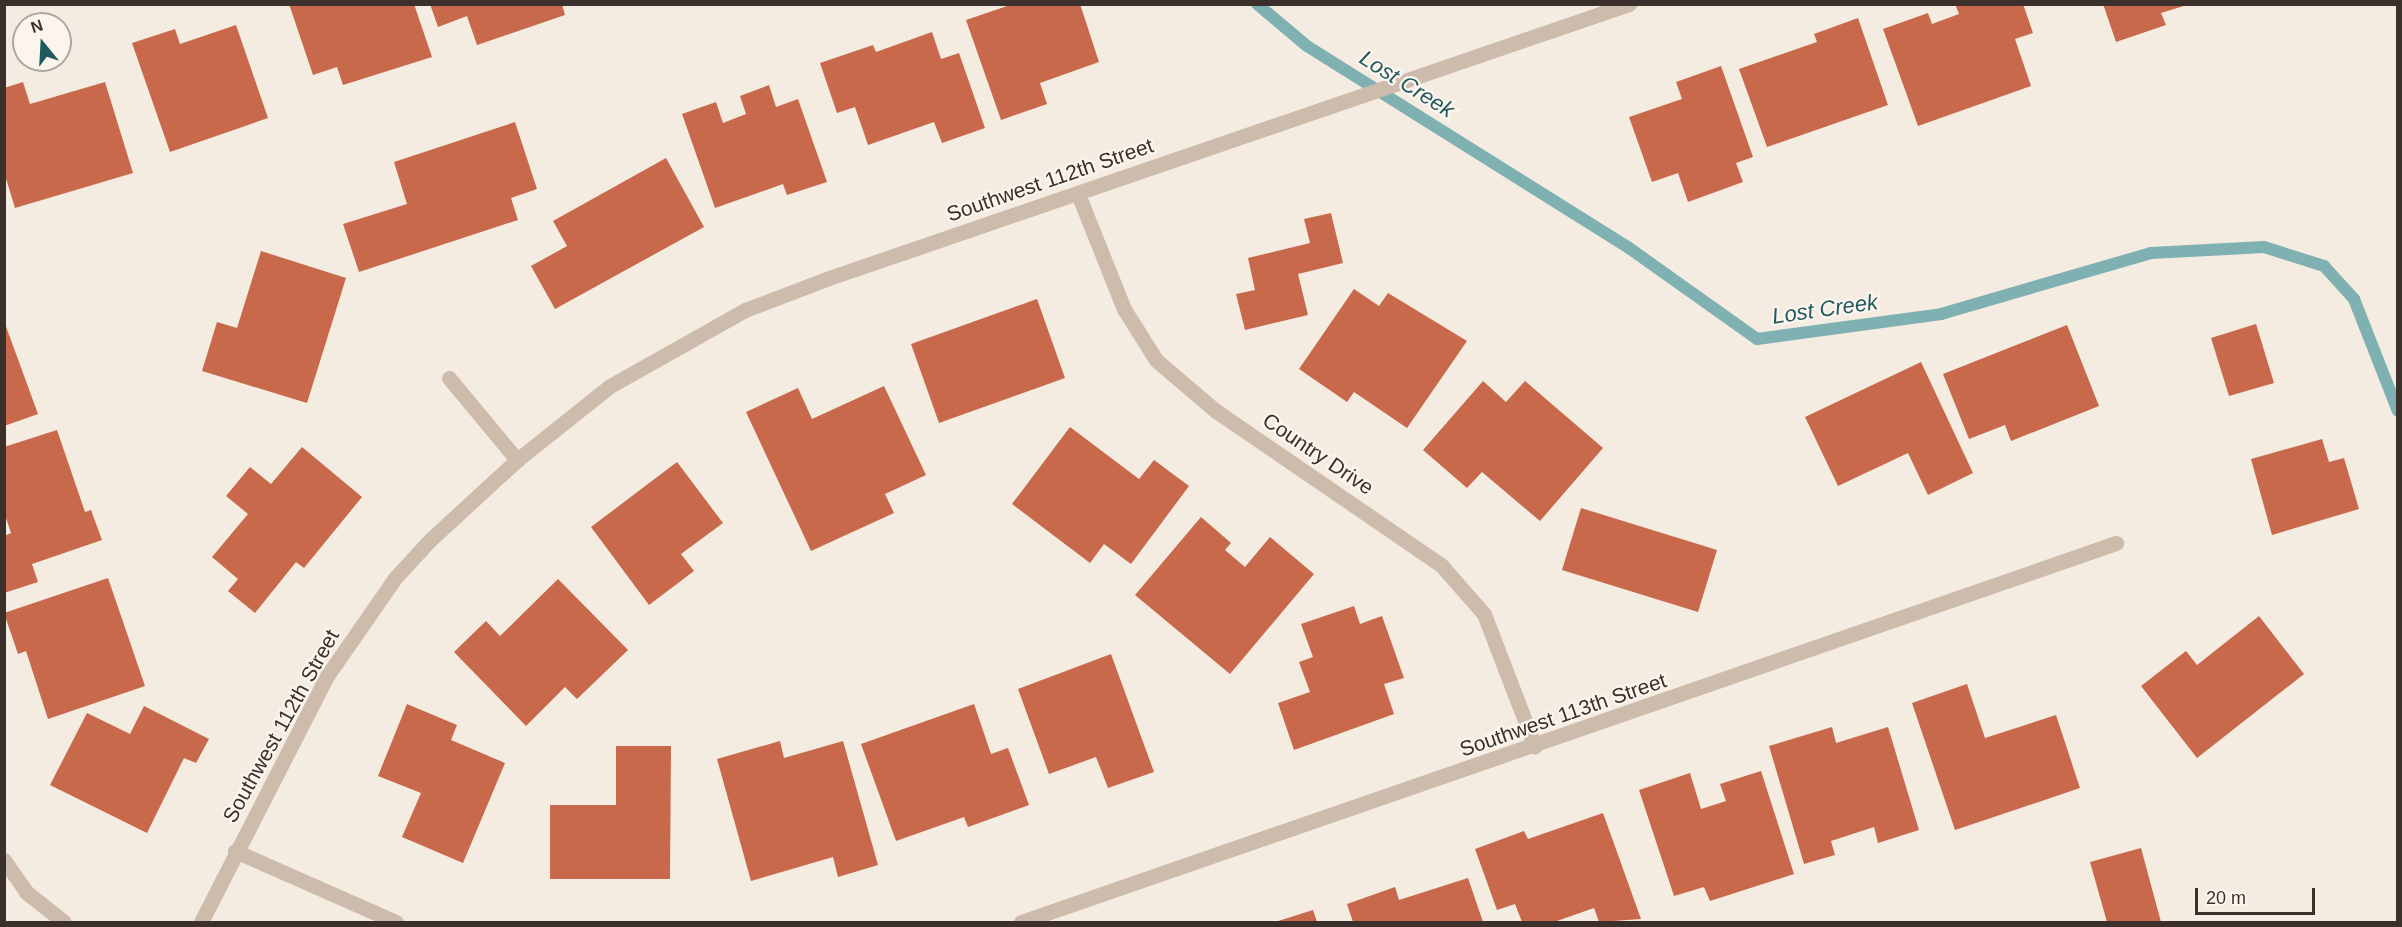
<!DOCTYPE html>
<html>
<head>
<meta charset="utf-8">
<style>
  body { margin:0 }
  #map { position:relative; width:2402px; height:927px; overflow:hidden; background:#f4ebe1; font-family:Helvetica,sans-serif }
  div>[style] { position:absolute }
  [style*='--x'] { left:calc(var(--x)*1px); top:calc(var(--y)*1px); width:calc(var(--w)*1px); rotate:calc(var(--a)*1deg) }
  .stream>* { height:12px; margin:-6px; padding:0 6px; transform-origin:6px; border-radius:6px; background:#7fb0b2 }
  .building>* { inset:0; background:#c8694b }
  .minor>* { height:15px; margin:-7.5px; padding:0 7.5px; transform-origin:7.5px; border-radius:7.5px; background:#cdbbac }
  span { translate:-50% -50%; white-space:nowrap; text-align:center; line-height:1.15; -webkit-text-stroke:4.5px #fbf5ee; paint-order:stroke }
  .street-label { font-size:21px; color:#3b302b }
  .water-label { font-size:22px; color:#1f5a5e; font-style:italic }
  .frame { position:absolute; inset:0; border:6px solid #3b302b; pointer-events:none }
  .north { position:absolute; left:12px; top:12px; width:60px; height:60px; box-sizing:border-box; background:#fbf5ee; border:2px solid #aea6a0; border-radius:50%; rotate:342deg; font-size:16px; font-weight:700; line-height:24px; text-align:center; color:#3b302b }
  .north::after { content:''; display:block; margin:auto; width:21px; height:27px; background:#1f5a5e; clip-path:polygon(50% 0,100% 100%,50% 72%,0 100%) }
  .scale { position:absolute; left:2195px; top:888px; width:120px; height:27px; box-sizing:border-box; border:3px solid #3b302b; border-top:0; padding-left:8px; font-size:18px; line-height:21px; white-space:nowrap; color:#3b302b; -webkit-text-stroke:4px #fbf5ee; paint-order:stroke }
</style>
</head>
<body>
<div id="map">
  <div class="stream">
    <div style="--x:1257;--y:4;--w:65;--a:40"></div>
    <div style="--x:1307;--y:46;--w:380;--a:32.1"></div>
    <div style="--x:1629;--y:248;--w:157;--a:35.4"></div>
    <div style="--x:1757;--y:339;--w:186;--a:-7.7"></div>
    <div style="--x:1941;--y:314;--w:219;--a:-16.2"></div>
    <div style="--x:2151;--y:253;--w:113;--a:-3"></div>
    <div style="--x:2264;--y:247;--w:63;--a:17.6"></div>
    <div style="--x:2324;--y:266;--w:45;--a:47.7"></div>
    <div style="--x:2354;--y:299;--w:120;--a:68.6"></div>
  </div>
  <div class="building">
    <div style="clip-path:polygon(289px 4px,414px 4px,432px 57px,343px 85px,337px 67px,313px 75px)"></div>
    <div style="clip-path:polygon(430px 4px,562px 4px,565px 15px,477px 45px,467px 16px,438px 27px)"></div>
    <div style="clip-path:polygon(1013px 4px,1080px 4px,1099px 62px,1040px 83px,1047px 104px,1001px 120px,966px 20px)"></div>
    <div style="clip-path:polygon(1955px 4px,2023px 4px,2033px 33px,2015px 39px,2031px 86px,1918px 126px,1883px 29px,1928px 13px,1932px 24px,1959px 14px)"></div>
    <div style="clip-path:polygon(2103px 4px,2187px 4px,2187px 5px,2161px 13px,2166px 25px,2116px 42px)"></div>
    <div style="clip-path:polygon(1858px 18px,1888px 105px,1767px 147px,1739px 69px,1817px 42px,1814px 34px)"></div>
    <div style="clip-path:polygon(236px 25px,268px 118px,170px 152px,132px 43px,175px 29px,180px 44px)"></div>
    <div style="clip-path:polygon(932px 32px,941px 59px,959px 53px,985px 128px,942px 143px,934px 122px,868px 145px,855px 107px,837px 113px,820px 63px,873px 45px,876px 52px)"></div>
    <div style="clip-path:polygon(1721px 66px,1753px 157px,1736px 163px,1743px 182px,1688px 202px,1678px 173px,1652px 182px,1629px 117px,1682px 99px,1676px 82px)"></div>
    <div style="clip-path:polygon(23px 82px,30px 104px,105px 82px,133px 173px,15px 208px,4px 172px,4px 88px)"></div>
    <div style="clip-path:polygon(769px 85px,776px 107px,798px 99px,827px 182px,787px 195px,783px 184px,715px 208px,682px 114px,716px 102px,723px 123px,746px 114px,740px 96px)"></div>
    <div style="clip-path:polygon(515px 122px,537px 189px,511px 198px,518px 220px,359px 272px,343px 224px,407px 204px,394px 162px)"></div>
    <div style="clip-path:polygon(666px 158px,704px 227px,555px 309px,531px 266px,567px 246px,553px 221px)"></div>
    <div style="clip-path:polygon(1331px 213px,1343px 263px,1298px 274px,1308px 315px,1245px 330px,1236px 294px,1255px 290px,1248px 258px,1310px 243px,1304px 219px)"></div>
    <div style="clip-path:polygon(261px 251px,346px 278px,307px 403px,202px 371px,217px 322px,237px 328px)"></div>
    <div style="clip-path:polygon(1354px 289px,1379px 306px,1388px 293px,1467px 341px,1407px 428px,1354px 392px,1347px 402px,1299px 369px)"></div>
    <div style="clip-path:polygon(1037px 299px,1065px 378px,939px 423px,911px 344px)"></div>
    <div style="clip-path:polygon(4px 321px,38px 414px,4px 426px)"></div>
    <div style="clip-path:polygon(2256px 324px,2274px 383px,2229px 396px,2211px 338px)"></div>
    <div style="clip-path:polygon(2067px 325px,2099px 406px,2011px 441px,2005px 425px,1969px 439px,1943px 374px)"></div>
    <div style="clip-path:polygon(1921px 362px,1973px 473px,1928px 495px,1908px 453px,1838px 486px,1805px 417px)"></div>
    <div style="clip-path:polygon(1483px 381px,1506px 402px,1525px 381px,1603px 448px,1540px 521px,1482px 472px,1467px 488px,1423px 450px)"></div>
    <div style="clip-path:polygon(884px 386px,926px 475px,885px 494px,894px 513px,811px 551px,746px 412px,798px 388px,812px 419px)"></div>
    <div style="clip-path:polygon(1070px 427px,1139px 479px,1154px 460px,1189px 486px,1131px 564px,1104px 544px,1090px 563px,1012px 504px)"></div>
    <div style="clip-path:polygon(57px 430px,85px 512px,91px 510px,102px 540px,32px 564px,38px 582px,4px 593px,4px 536px,11px 533px,4px 512px,4px 447px)"></div>
    <div style="clip-path:polygon(2322px 439px,2329px 462px,2344px 458px,2359px 509px,2272px 535px,2251px 459px)"></div>
    <div style="clip-path:polygon(302px 447px,362px 497px,304px 568px,296px 562px,255px 613px,228px 591px,238px 579px,212px 557px,248px 514px,226px 496px,250px 467px,271px 484px)"></div>
    <div style="clip-path:polygon(677px 462px,723px 523px,681px 554px,694px 571px,649px 605px,591px 527px)"></div>
    <div style="clip-path:polygon(1581px 508px,1717px 550px,1698px 612px,1562px 570px)"></div>
    <div style="clip-path:polygon(1201px 517px,1231px 543px,1225px 550px,1245px 567px,1270px 537px,1314px 574px,1230px 674px,1135px 595px)"></div>
    <div style="clip-path:polygon(108px 578px,145px 686px,48px 719px,26px 651px,18px 654px,4px 613px)"></div>
    <div style="clip-path:polygon(558px 579px,628px 650px,577px 699px,565px 687px,526px 726px,454px 652px,486px 621px,500px 636px)"></div>
    <div style="clip-path:polygon(1354px 606px,1360px 624px,1382px 616px,1404px 678px,1384px 684px,1394px 714px,1294px 750px,1278px 703px,1310px 692px,1299px 662px,1313px 657px,1301px 624px)"></div>
    <div style="clip-path:polygon(2259px 616px,2304px 674px,2197px 758px,2141px 686px,2186px 651px,2197px 665px)"></div>
    <div style="clip-path:polygon(1111px 654px,1154px 772px,1108px 788px,1096px 757px,1049px 774px,1018px 689px)"></div>
    <div style="clip-path:polygon(1967px 684px,1985px 738px,2056px 715px,2080px 788px,1955px 830px,1912px 703px)"></div>
    <div style="clip-path:polygon(407px 704px,457px 725px,451px 740px,505px 763px,463px 863px,402px 837px,421px 793px,378px 776px)"></div>
    <div style="clip-path:polygon(974px 704px,991px 754px,1008px 748px,1029px 805px,968px 827px,964px 817px,896px 841px,861px 744px)"></div>
    <div style="clip-path:polygon(144px 706px,209px 739px,196px 763px,184px 758px,147px 833px,50px 785px,87px 713px,130px 734px)"></div>
    <div style="clip-path:polygon(1832px 727px,1836px 743px,1888px 727px,1919px 830px,1878px 843px,1874px 827px,1831px 841px,1835px 855px,1804px 864px,1769px 746px)"></div>
    <div style="clip-path:polygon(780px 741px,784px 758px,843px 741px,878px 865px,838px 877px,833px 857px,751px 881px,717px 759px)"></div>
    <div style="clip-path:polygon(616px 746px,671px 746px,670px 879px,550px 879px,550px 805px,616px 805px)"></div>
    <div style="clip-path:polygon(1761px 771px,1794px 874px,1710px 901px,1704px 887px,1674px 896px,1639px 790px,1690px 773px,1701px 809px,1726px 801px,1720px 784px)"></div>
    <div style="clip-path:polygon(1603px 813px,1641px 919px,1599px 922px,1594px 908px,1554px 922px,1522px 922px,1515px 904px,1497px 910px,1475px 849px,1524px 831px,1528px 839px)"></div>
    <div style="clip-path:polygon(2141px 848px,2161px 922px,2107px 922px,2090px 862px)"></div>
    <div style="clip-path:polygon(1468px 878px,1483px 922px,1353px 922px,1347px 904px,1395px 887px,1399px 900px)"></div>
    <div style="clip-path:polygon(1313px 910px,1317px 922px,1275px 922px)"></div>
  </div>
  <div class="minor">
    <div style="--x:1078;--y:194;--w:124;--a:68.2"></div>
    <div style="--x:1124;--y:309;--w:60;--a:57.9"></div>
    <div style="--x:1156;--y:360;--w:79;--a:40.4"></div>
    <div style="--x:1216;--y:411;--w:273;--a:34.4"></div>
    <div style="--x:1441;--y:565;--w:65;--a:48.7"></div>
    <div style="--x:1484;--y:614;--w:142;--a:69"></div>
    <div style="--x:449;--y:378;--w:107;--a:50.3"></div>
    <div style="--x:235;--y:851;--w:176;--a:23.8"></div>
    <div style="--x:4;--y:860;--w:39;--a:55"></div>
    <div style="--x:26;--y:892;--w:48;--a:38.3"></div>
    <div style="--x:201;--y:922;--w:276;--a:-62.9"></div>
    <div style="--x:327;--y:676;--w:119;--a:-55.2"></div>
    <div style="--x:395;--y:578;--w:52;--a:-47.4"></div>
    <div style="--x:430;--y:540;--w:118;--a:-42.6"></div>
    <div style="--x:517;--y:460;--w:119;--a:-38.5"></div>
    <div style="--x:610;--y:386;--w:155;--a:-29.4"></div>
    <div style="--x:745;--y:310;--w:90;--a:-20.9"></div>
    <div style="--x:829;--y:278;--w:846;--a:-18.91"></div>
    <div style="--x:1021;--y:922;--w:1159;--a:-19.09"></div>
  </div>
  <div class="street-label">
    <span style="left:1050px;top:180px;rotate:-19deg">Southwest 112th Street</span>
    <span style="left:1318px;top:454px;rotate:34deg">Country Drive</span>
    <span style="left:1563px;top:715px;rotate:-19deg">Southwest 113th Street</span>
    <span style="left:281px;top:726px;rotate:-61deg">Southwest 112th Street</span>
  </div>
  <div class="water-label">
    <span style="left:1407px;top:84px;rotate:32deg">Lost Creek</span>
    <span style="left:1825px;top:309px;rotate:-8deg">Lost Creek</span>
  </div>
  <div class="frame"></div>
  <div class="north">N</div>
  <div class="scale">20 m</div>
</div>
</body>
</html>
